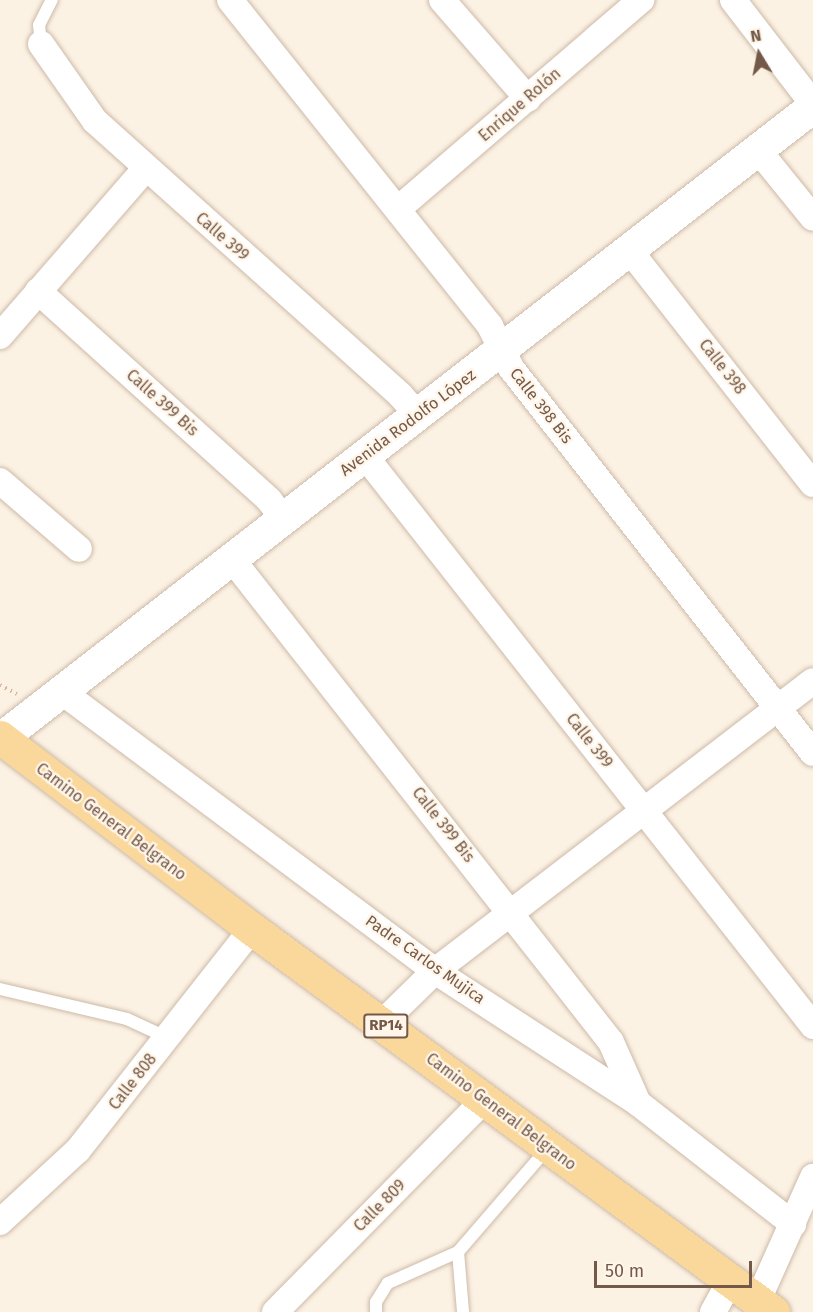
<!DOCTYPE html>
<html>
<head>
<meta charset="utf-8">
<style>
  body { margin:0 }
  #map { position:relative; width:813px; height:1312px; overflow:hidden; background:#fcf2e3; font-family:"Fira Sans",sans-serif }
  div>[style] { position:absolute }
  [style*='--x'] { left:calc(var(--x)*1px); top:calc(var(--y)*1px); width:calc(var(--w)*1px); rotate:calc(var(--a)*1deg) }
  .path>* { height:4px; margin-top:-2px; transform-origin:0; background:repeating-linear-gradient(90deg,#d6b49e 0 1.5px,transparent 0 6px) }
  .roads { filter:drop-shadow(0 0 2px #cdbaa9) drop-shadow(0 0 2px #cdbaa9) }
  .service>* { height:12px; margin:-6px; padding:0 6px; transform-origin:6px; border-radius:6px; background:#fff }
  .minor>* { height:26px; margin:-13px; padding:0 13px; transform-origin:13px; border-radius:13px; background:#fff }
  .tertiary>* { height:32px; margin:-16px; padding:0 16px; transform-origin:16px; border-radius:16px; background:#fff }
  .primary>* { height:33px; margin:-16.5px; padding:0 16.5px; transform-origin:16.5px; border-radius:16.5px; background:#fad89b }
  span { translate:-50% -50%; white-space:nowrap; text-align:center; line-height:1.15; -webkit-text-stroke:4.5px #fff6e9; paint-order:stroke }
  .shield-label span { padding:2px 4px; background:#fff6e9; border:2px solid; border-radius:4px; -webkit-text-stroke-width:0 }
  .shield-label { font-size:15px; color:#745949; font-weight:700 }
  .street-label { font-size:16px; color:#745949 }
  .north { position:absolute; left:729px; top:24px; width:60px; height:60px; -webkit-text-stroke:4px #fff6e9; paint-order:stroke; rotate:350deg; font-size:16px; font-weight:700; line-height:24px; text-align:center; color:#745949 }
  .north::after { content:''; display:block; margin:auto; width:21px; height:27px; background:#745949; clip-path:polygon(50% 0,100% 100%,50% 72%,0 100%) }
  .scale { position:absolute; left:594px; top:1261px; width:158px; height:27px; box-sizing:border-box; border:3px solid #745949; border-top:0; padding-left:8px; font-size:18px; line-height:21px; white-space:nowrap; color:#745949; -webkit-text-stroke:4px #fff6e9; paint-order:stroke }
</style>
</head>
<body>
<div id="map">
  <div class="path">
    <div style="--x:0;--y:685;--w:19;--a:28"></div>
  </div>
  <div class="roads">
    <div class="service">
      <div style="--x:41;--y:44;--w:19;--a:-96"></div>
      <div style="--x:39;--y:25;--w:28;--a:-63"></div>
      <div style="--x:0;--y:989;--w:130;--a:13.3"></div>
      <div style="--x:127;--y:1019;--w:45;--a:24.9"></div>
      <div style="--x:458;--y:1252;--w:60;--a:85.2"></div>
      <div style="--x:376;--y:1312;--w:10;--a:-90"></div>
      <div style="--x:376;--y:1302;--w:22;--a:-58"></div>
      <div style="--x:388;--y:1283;--w:77;--a:-23.9"></div>
      <div style="--x:458;--y:1252;--w:136;--a:-49.2"></div>
    </div>
    <div class="minor">
      <div style="--x:230;--y:0;--w:417;--a:51.4"></div>
      <div style="--x:490;--y:326;--w:47;--a:63.4"></div>
      <div style="--x:511;--y:368;--w:489;--a:51.9"></div>
      <div style="--x:442;--y:0;--w:131;--a:49"></div>
      <div style="--x:733;--y:0;--w:131;--a:52.4"></div>
      <div style="--x:41;--y:44;--w:94;--a:55"></div>
      <div style="--x:95;--y:121;--w:411;--a:41.9"></div>
      <div style="--x:401;--y:396;--w:27;--a:48"></div>
      <div style="--x:758;--y:150;--w:87;--a:51"></div>
      <div style="--x:398;--y:209;--w:321;--a:-40.7"></div>
      <div style="--x:630;--y:251;--w:296;--a:51.9"></div>
      <div style="--x:38;--y:291;--w:312;--a:42.1"></div>
      <div style="--x:269;--y:500;--w:23;--a:52"></div>
      <div style="--x:0;--y:336;--w:221;--a:-49"></div>
      <div style="--x:365;--y:456;--w:725;--a:51.83"></div>
      <div style="--x:0;--y:481;--w:104;--a:40.7"></div>
      <div style="--x:231;--y:558;--w:615;--a:51.86"></div>
      <div style="--x:611;--y:1042;--w:67;--a:66.1"></div>
      <div style="--x:61;--y:691;--w:467;--a:36.8"></div>
      <div style="--x:435;--y:971;--w:242;--a:33"></div>
      <div style="--x:638;--y:1103;--w:197;--a:38"></div>
      <div style="--x:382;--y:1023;--w:74;--a:-44.5"></div>
      <div style="--x:435;--y:971;--w:476;--a:-37.5"></div>
      <div style="--x:0;--y:1222;--w:106;--a:-42.7"></div>
      <div style="--x:78;--y:1150;--w:281;--a:-51.8"></div>
      <div style="--x:758;--y:1300;--w:135;--a:-65.9"></div>
      <div style="--x:275;--y:1312;--w:298;--a:-45.4"></div>
      <div style="--x:713;--y:1312;--w:37;--a:-61"></div>
    </div>
    <div class="tertiary">
      <div style="--x:2;--y:738;--w:1028;--a:-37.88"></div>
    </div>
    <div class="primary">
      <div style="--x:0;--y:737;--w:317;--a:37.3"></div>
      <div style="--x:252;--y:929;--w:647;--a:36.32"></div>
    </div>
  </div>
  <div class="shield-label">
    <span style="left:386px;top:1026px">RP14</span>
  </div>
  <div class="street-label">
    <span style="left:520px;top:105px;rotate:-41deg">Enrique Rolón</span>
    <span style="left:222px;top:237px;rotate:41deg">Calle 399</span>
    <span style="left:722px;top:367px;rotate:52deg">Calle 398</span>
    <span style="left:162px;top:403px;rotate:42deg">Calle 399 Bis</span>
    <span style="left:541px;top:406px;rotate:52deg">Calle 398 Bis</span>
    <span style="left:408px;top:423px;rotate:-37deg">Avenida Rodolfo López</span>
    <span style="left:589px;top:741px;rotate:52deg">Calle 399</span>
    <span style="left:111px;top:822px;rotate:37deg">Camino General Belgrano</span>
    <span style="left:443px;top:825px;rotate:52deg">Calle 399 Bis</span>
    <span style="left:425px;top:960px;rotate:35deg">Padre Carlos Mujica</span>
    <span style="left:133px;top:1082px;rotate:-52deg">Calle 808</span>
    <span style="left:501px;top:1112px;rotate:37deg">Camino General Belgrano</span>
    <span style="left:380px;top:1206px;rotate:-45deg">Calle 809</span>
  </div>
  <div class="north">N</div>
  <div class="scale">50 m</div>
</div>
</body>
</html>
